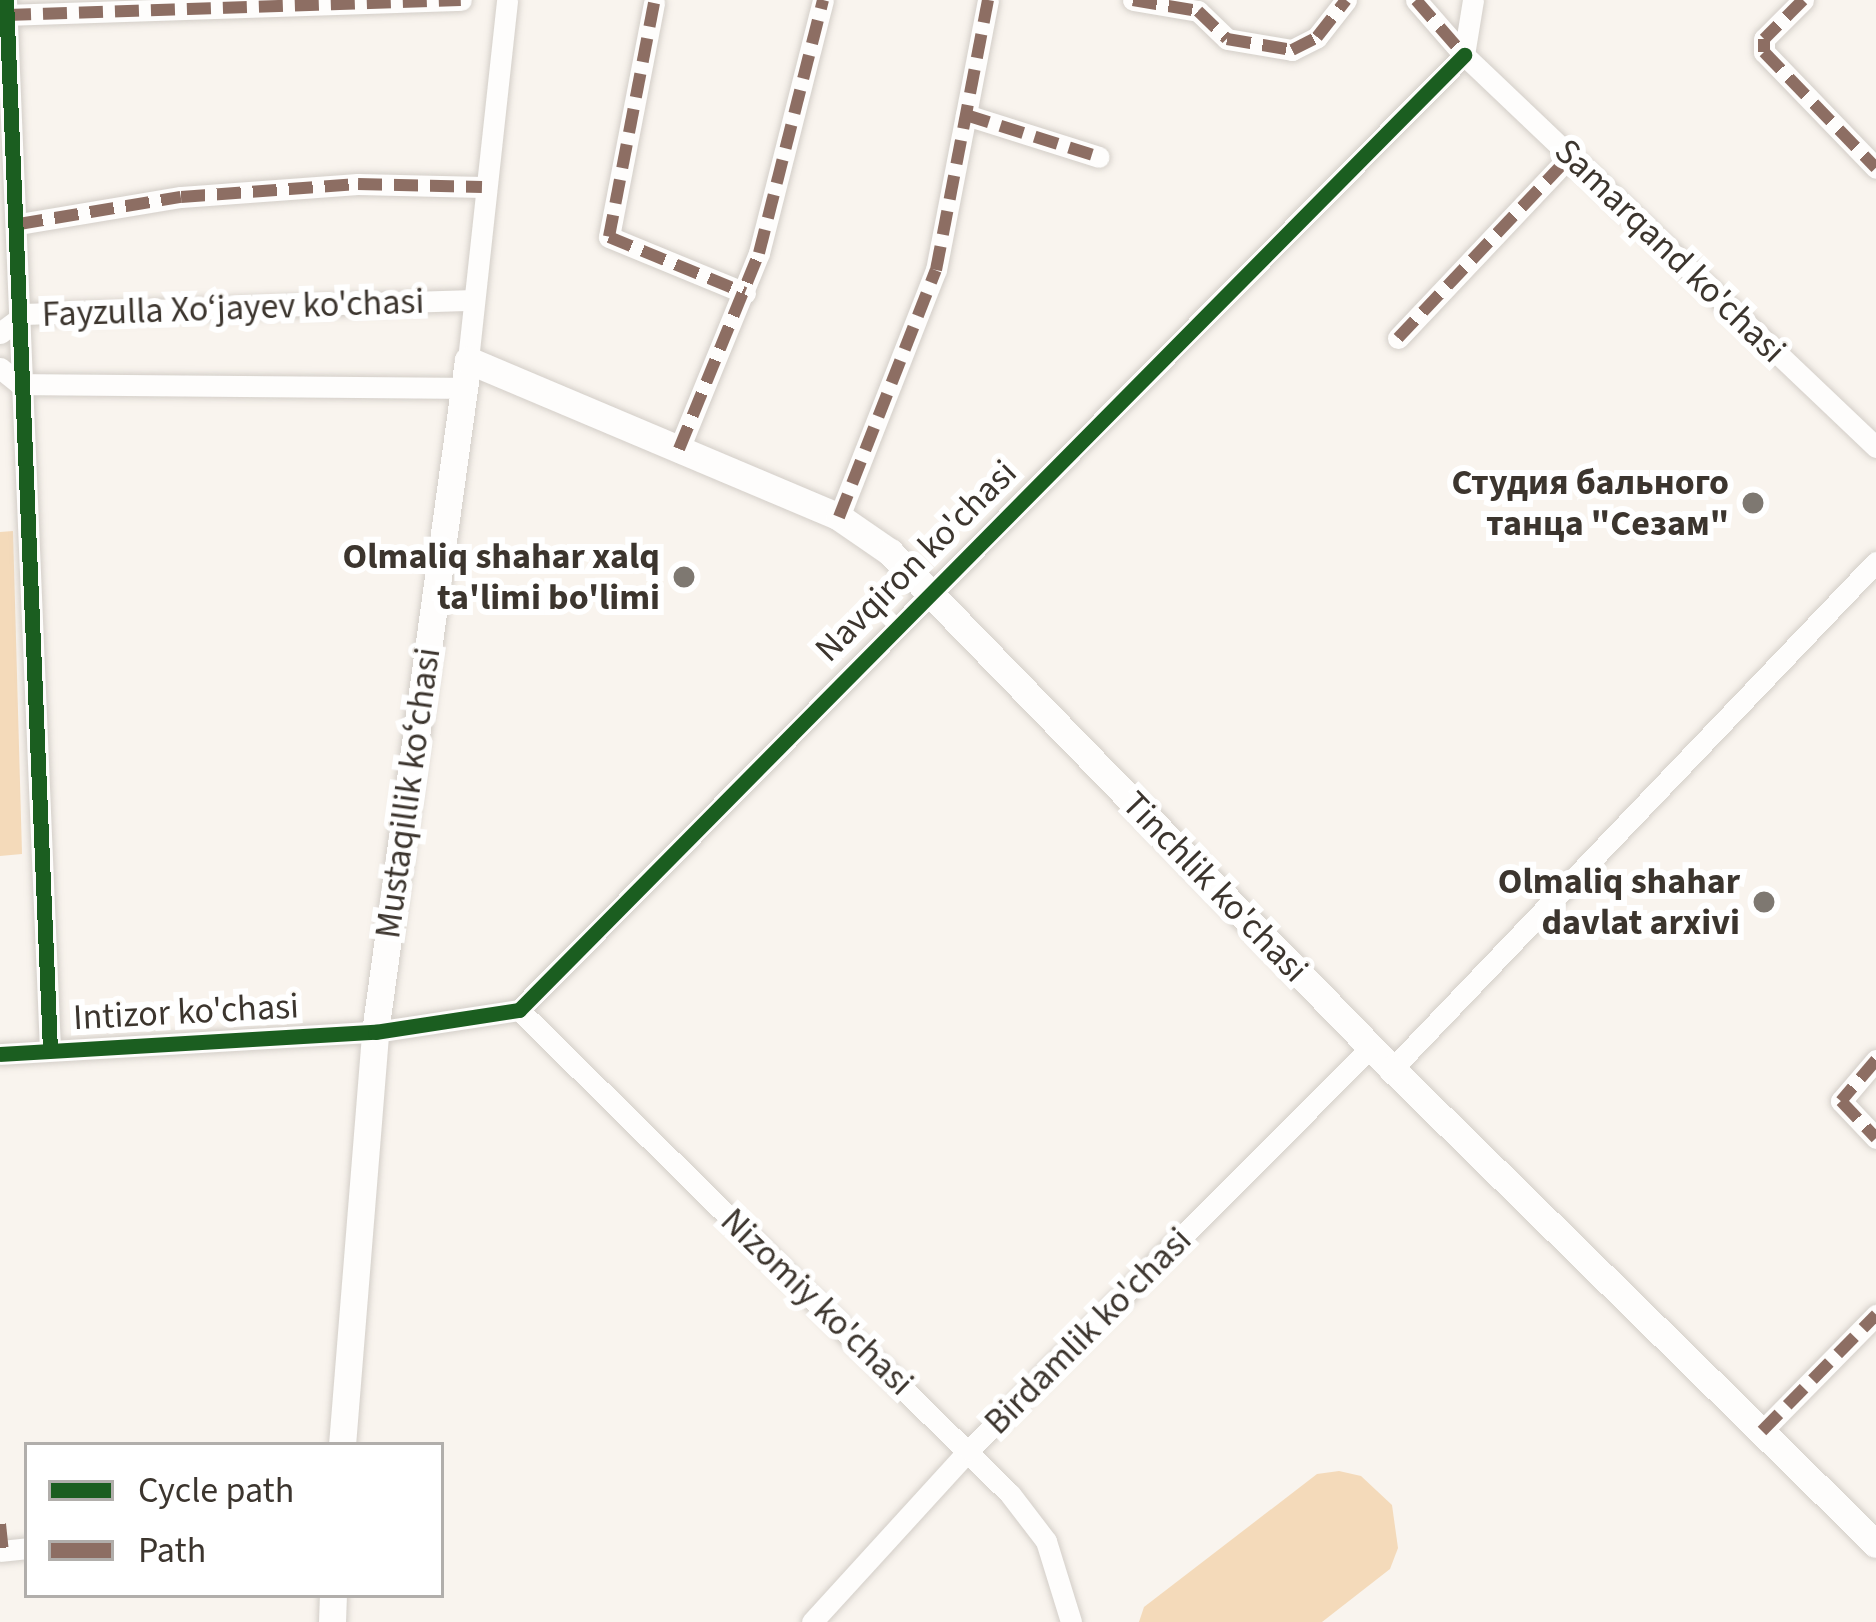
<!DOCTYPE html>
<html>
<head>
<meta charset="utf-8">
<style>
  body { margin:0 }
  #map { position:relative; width:1876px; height:1622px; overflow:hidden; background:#f9f4ee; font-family:"Source Sans 3",sans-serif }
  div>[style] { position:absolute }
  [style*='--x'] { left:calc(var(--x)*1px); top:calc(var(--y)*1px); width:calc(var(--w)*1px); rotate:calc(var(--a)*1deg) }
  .green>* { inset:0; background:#f4daba }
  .roads { filter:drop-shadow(0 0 3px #d3cec8) drop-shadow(0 0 3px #d3cec8) }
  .minor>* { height:21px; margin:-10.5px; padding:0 10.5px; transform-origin:10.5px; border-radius:10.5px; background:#fefdfc }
  .major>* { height:27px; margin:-13.5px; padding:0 13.5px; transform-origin:13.5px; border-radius:13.5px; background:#fefdfc }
  .quiet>* { height:12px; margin-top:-6px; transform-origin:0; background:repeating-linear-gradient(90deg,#8d6e63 0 24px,transparent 0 36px) }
  .cycleway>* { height:15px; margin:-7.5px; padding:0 7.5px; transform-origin:7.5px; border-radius:7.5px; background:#1b5e20 }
  .dots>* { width:33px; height:33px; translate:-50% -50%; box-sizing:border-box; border:6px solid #fff; border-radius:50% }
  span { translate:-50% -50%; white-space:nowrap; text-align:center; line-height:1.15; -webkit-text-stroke:12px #fff; paint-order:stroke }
  .street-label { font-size:36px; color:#3c352e }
  .poi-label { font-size:36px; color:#3c352e; font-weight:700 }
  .right { translate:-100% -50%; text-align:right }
  .legend { position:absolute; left:24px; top:1442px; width:420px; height:156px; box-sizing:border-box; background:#fff; border:3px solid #b1aeab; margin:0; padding:15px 21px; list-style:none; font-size:36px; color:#3c352e }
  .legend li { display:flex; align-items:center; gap:24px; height:60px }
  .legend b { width:60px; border:3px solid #b1aeab }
</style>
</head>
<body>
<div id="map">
  <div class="green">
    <div style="clip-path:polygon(13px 531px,22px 854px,0 856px,0 532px)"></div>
    <div style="clip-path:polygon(1339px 1471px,1361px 1476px,1392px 1505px,1398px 1548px,1390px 1569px,1322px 1622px,1139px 1622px,1144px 1607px,1317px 1474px)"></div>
  </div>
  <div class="roads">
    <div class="minor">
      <div style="--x:6;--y:0;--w:1051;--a:87.6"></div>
      <div style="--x:1133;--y:0;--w:66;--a:9.6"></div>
      <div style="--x:1198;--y:11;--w:40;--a:44"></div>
      <div style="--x:1227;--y:39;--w:66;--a:9.6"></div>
      <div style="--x:1292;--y:50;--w:28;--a:-27"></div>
      <div style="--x:1317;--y:37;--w:47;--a:-51.9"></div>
      <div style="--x:1416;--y:0;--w:73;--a:48.9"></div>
      <div style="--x:1464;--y:55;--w:569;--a:43.58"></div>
      <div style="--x:1803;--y:0;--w:55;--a:135"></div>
      <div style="--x:1764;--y:39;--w:13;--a:90"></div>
      <div style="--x:1764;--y:52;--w:161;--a:46"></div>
      <div style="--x:654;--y:3;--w:238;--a:100.9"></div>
      <div style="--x:609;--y:237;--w:147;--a:22.4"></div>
      <div style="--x:7;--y:15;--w:454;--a:-1.9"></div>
      <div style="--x:1464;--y:55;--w:56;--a:-80.7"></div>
      <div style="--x:966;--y:115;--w:139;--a:17.5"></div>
      <div style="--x:19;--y:224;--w:164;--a:-9.5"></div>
      <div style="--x:181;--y:197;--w:177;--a:-4.2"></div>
      <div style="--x:358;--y:184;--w:124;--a:1.4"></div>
      <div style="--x:0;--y:333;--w:31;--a:-37"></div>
      <div style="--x:25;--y:314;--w:447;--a:-1.8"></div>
      <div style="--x:1398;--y:338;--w:250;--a:-46.6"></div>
      <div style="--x:468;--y:360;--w:362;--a:-83.8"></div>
      <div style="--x:0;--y:368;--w:26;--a:39"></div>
      <div style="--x:20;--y:384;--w:444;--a:0.5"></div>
      <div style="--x:679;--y:449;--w:212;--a:-67.8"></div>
      <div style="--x:759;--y:253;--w:261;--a:-75.8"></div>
      <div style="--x:839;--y:517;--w:265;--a:-68.6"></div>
      <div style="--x:936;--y:270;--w:275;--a:-79.1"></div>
      <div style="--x:519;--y:1010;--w:689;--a:44.59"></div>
      <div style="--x:1010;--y:1494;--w:59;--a:52.5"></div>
      <div style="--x:1046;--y:1541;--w:85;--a:72.8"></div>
      <div style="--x:0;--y:1054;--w:376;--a:-3.4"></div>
      <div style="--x:375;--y:1032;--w:146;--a:-8.7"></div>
      <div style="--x:519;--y:1010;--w:1344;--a:-45.3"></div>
      <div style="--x:1876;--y:1060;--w:54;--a:130.5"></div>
      <div style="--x:1841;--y:1101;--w:51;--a:46.6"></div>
      <div style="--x:1392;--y:1069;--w:701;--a:-46.33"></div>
      <div style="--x:1762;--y:1431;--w:163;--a:-45.5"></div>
      <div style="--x:0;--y:1551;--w:27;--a:-6"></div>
      <div style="--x:812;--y:1622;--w:233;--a:-47.6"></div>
      <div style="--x:969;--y:1450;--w:569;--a:-45.07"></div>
    </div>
    <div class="major">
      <div style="--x:342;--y:1445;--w:414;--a:-85.4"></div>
      <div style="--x:375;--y:1032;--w:678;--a:-82.12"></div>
      <div style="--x:468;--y:360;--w:403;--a:22.9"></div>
      <div style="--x:839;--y:517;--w:62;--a:34.5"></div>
      <div style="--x:890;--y:552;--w:721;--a:45.84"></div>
      <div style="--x:1392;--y:1069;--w:678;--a:44.46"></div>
      <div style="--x:332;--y:1622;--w:27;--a:-88"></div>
    </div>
  </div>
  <div class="quiet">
    <div style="--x:1133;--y:0;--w:66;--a:9.6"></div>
    <div style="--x:1198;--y:11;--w:40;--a:44"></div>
    <div style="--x:1227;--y:39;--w:66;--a:9.6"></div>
    <div style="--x:1292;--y:50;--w:28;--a:-27"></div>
    <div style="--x:1317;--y:37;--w:47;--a:-51.9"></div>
    <div style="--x:1416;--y:0;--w:73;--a:48.9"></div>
    <div style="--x:1803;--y:0;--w:55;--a:135"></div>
    <div style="--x:1764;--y:39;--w:13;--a:90"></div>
    <div style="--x:1764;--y:52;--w:161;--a:46"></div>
    <div style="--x:654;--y:3;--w:238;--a:100.9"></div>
    <div style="--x:609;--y:237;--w:147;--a:22.4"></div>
    <div style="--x:7;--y:15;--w:454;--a:-1.9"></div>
    <div style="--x:966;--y:115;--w:139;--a:17.5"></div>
    <div style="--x:19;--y:224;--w:164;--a:-9.5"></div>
    <div style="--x:181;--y:197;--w:177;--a:-4.2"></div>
    <div style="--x:358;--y:184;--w:124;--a:1.4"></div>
    <div style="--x:1398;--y:338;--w:250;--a:-46.6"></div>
    <div style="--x:679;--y:449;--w:212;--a:-67.8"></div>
    <div style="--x:759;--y:253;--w:261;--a:-75.8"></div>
    <div style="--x:839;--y:517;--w:265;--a:-68.6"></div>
    <div style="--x:936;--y:270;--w:275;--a:-79.1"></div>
    <div style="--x:1876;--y:1060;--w:54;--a:130.5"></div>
    <div style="--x:1841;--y:1101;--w:51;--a:46.6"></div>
    <div style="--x:1762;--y:1431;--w:163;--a:-45.5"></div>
    <div style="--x:0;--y:1524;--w:27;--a:84"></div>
  </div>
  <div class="cycleway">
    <div style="--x:6;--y:0;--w:1051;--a:87.6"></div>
    <div style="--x:0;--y:1054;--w:376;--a:-3.4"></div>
    <div style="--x:375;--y:1032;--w:146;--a:-8.7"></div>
    <div style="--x:519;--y:1010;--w:1344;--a:-45.3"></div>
  </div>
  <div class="dots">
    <div style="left:1753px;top:503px;background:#7e7871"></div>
    <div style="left:684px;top:577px;background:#7e7871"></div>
    <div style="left:1764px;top:902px;background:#7e7871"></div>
  </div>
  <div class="street-label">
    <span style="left:1670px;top:251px;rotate:44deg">Samarqand ko'chasi</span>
    <span style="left:233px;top:308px;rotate:-2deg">Fayzulla Xo‘jayev ko'chasi</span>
    <span style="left:916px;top:561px;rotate:-45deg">Navqiron ko'chasi</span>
    <span style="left:408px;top:793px;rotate:-82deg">Mustaqillik koʻchasi</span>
    <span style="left:1215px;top:887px;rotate:46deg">Tinchlik ko'chasi</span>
    <span style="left:186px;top:1012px;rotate:-3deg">Intizor ko'chasi</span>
    <span style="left:817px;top:1302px;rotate:44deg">Nizomiy ko'chasi</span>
    <span style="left:1088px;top:1331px;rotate:-45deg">Birdamlik ko'chasi</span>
  </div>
  <div class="poi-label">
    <span class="right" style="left:1729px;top:503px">Студия бального<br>танца "Сезам"</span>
    <span class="right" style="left:660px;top:577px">Olmaliq shahar xalq<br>ta'limi bo'limi</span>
    <span class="right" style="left:1740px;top:902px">Olmaliq shahar<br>davlat arxivi</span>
  </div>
  <ul class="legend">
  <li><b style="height:15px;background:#1b5e20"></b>Cycle path</li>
  <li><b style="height:15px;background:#8d6e63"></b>Path</li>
  </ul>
</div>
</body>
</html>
